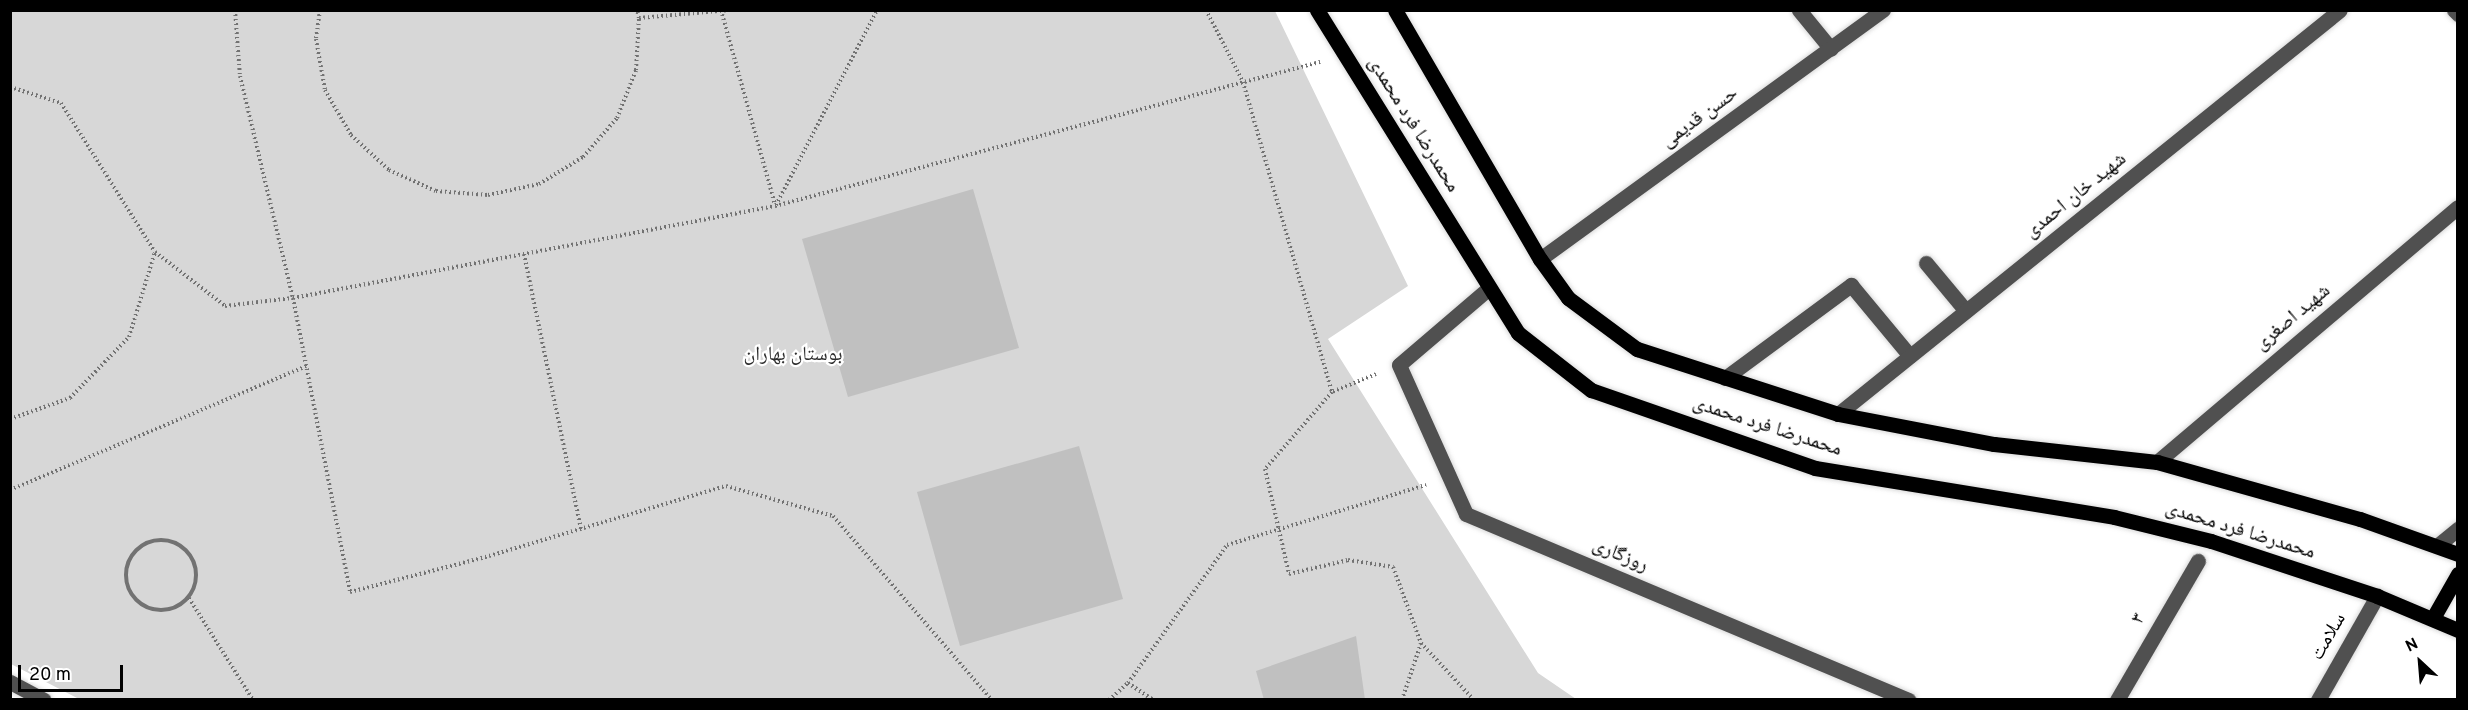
<!DOCTYPE html>
<html>
<head>
<meta charset="utf-8">
<style>
  body { margin:0 }
  #map { position:relative; width:2468px; height:710px; overflow:hidden; background:#fff; font-family:Overpass,"Noto Naskh Arabic",sans-serif }
  div>[style] { position:absolute }
  [style*='--x'] { left:calc(var(--x)*1px); top:calc(var(--y)*1px); width:calc(var(--w)*1px); rotate:calc(var(--a)*1deg) }
  .green>* { inset:0; background:#d7d7d7 }
  .building>* { inset:0; background:#c0c0c0 }
  .path>* { height:4px; margin-top:-2px; transform-origin:0; background:repeating-linear-gradient(90deg,#727272 0 1.5px,transparent 0 4.5px) }
  .path>.ring { margin:-2px; padding:0; box-sizing:content-box; background:none; border:4px solid #727272; border-radius:50% }
  .roads { filter:drop-shadow(0 0 2px #dbdbdb) drop-shadow(0 0 2px #dbdbdb) }
  .minor>* { height:15px; margin:-7.5px; padding:0 7.5px; transform-origin:7.5px; border-radius:7.5px; background:#505050 }
  .major>* { height:15px; margin:-7.5px; padding:0 7.5px; transform-origin:7.5px; border-radius:7.5px; background:#000 }
  span { translate:-50% -50%; white-space:nowrap; text-align:center; line-height:1.15; -webkit-text-stroke:4.5px #fff; paint-order:stroke }
  .street-label { font-size:20px; color:#000 }
  .park-label { font-size:20px; color:#2e2e2e }
  .frame { position:absolute; inset:0; border:12px solid #000; pointer-events:none }
  .north { position:absolute; left:2390px; top:632px; width:60px; height:60px; -webkit-text-stroke:4px #fff; paint-order:stroke; rotate:334deg; font-size:16px; font-weight:700; line-height:24px; text-align:center; color:#000 }
  .north::after { content:''; display:block; margin:auto; width:21px; height:27px; background:#000; clip-path:polygon(50% 0,100% 100%,50% 72%,0 100%) }
  .scale { position:absolute; left:18px; top:665px; width:105px; height:27px; box-sizing:border-box; border:3px solid #000; border-top:0; padding-left:8px; font-size:18px; line-height:21px; white-space:nowrap; color:#000; -webkit-text-stroke:4px #fff; paint-order:stroke }
</style>
</head>
<body>
<div id="map">
  <div class="green">
    <div style="clip-path:polygon(10px 11px,1275px 11px,1408px 286px,1328px 339px,1538px 673px,1576px 699px,79px 699px,11px 664px)"></div>
  </div>
  <div class="building">
    <div style="clip-path:polygon(973px 189px,1019px 348px,848px 397px,802px 239px)"></div>
    <div style="clip-path:polygon(1079px 446px,1123px 599px,960px 646px,917px 492px)"></div>
    <div style="clip-path:polygon(1356px 636px,1365px 700px,1264px 700px,1256px 671px)"></div>
  </div>
  <div class="path">
    <div style="--x:235;--y:10;--w:66;--a:85.7"></div>
    <div style="--x:240;--y:76;--w:228;--a:76.6"></div>
    <div style="--x:293;--y:298;--w:299;--a:79"></div>
    <div style="--x:350;--y:592;--w:144;--a:-14.5"></div>
    <div style="--x:489;--y:556;--w:247;--a:-16.5"></div>
    <div style="--x:726;--y:486;--w:111;--a:15.7"></div>
    <div style="--x:833;--y:516;--w:243;--a:49.2"></div>
    <div style="--x:320;--y:10;--w:29;--a:98"></div>
    <div style="--x:316;--y:39;--w:52;--a:80"></div>
    <div style="--x:325;--y:90;--w:52;--a:60"></div>
    <div style="--x:351;--y:135;--w:52;--a:42.6"></div>
    <div style="--x:389;--y:170;--w:51;--a:24.1"></div>
    <div style="--x:436;--y:191;--w:52;--a:4.4"></div>
    <div style="--x:488;--y:195;--w:52;--a:-12.2"></div>
    <div style="--x:539;--y:184;--w:52;--a:-31.5"></div>
    <div style="--x:583;--y:157;--w:52;--a:-48.9"></div>
    <div style="--x:617;--y:118;--w:52;--a:-68.4"></div>
    <div style="--x:636;--y:70;--w:52;--a:-86.7"></div>
    <div style="--x:639;--y:18;--w:8;--a:-104"></div>
    <div style="--x:721;--y:10;--w:202;--a:74.5"></div>
    <div style="--x:1206;--y:10;--w:81;--a:62.8"></div>
    <div style="--x:1243;--y:82;--w:323;--a:74"></div>
    <div style="--x:639;--y:18;--w:91;--a:-5"></div>
    <div style="--x:10;--y:87;--w:53;--a:17.4"></div>
    <div style="--x:61;--y:103;--w:176;--a:57.8"></div>
    <div style="--x:776;--y:205;--w:220;--a:-62.6"></div>
    <div style="--x:524;--y:254;--w:281;--a:78.3"></div>
    <div style="--x:1376;--y:374;--w:48;--a:157.8"></div>
    <div style="--x:1332;--y:392;--w:102;--a:131"></div>
    <div style="--x:1265;--y:469;--w:108;--a:77.1"></div>
    <div style="--x:1289;--y:574;--w:61;--a:-13.3"></div>
    <div style="--x:1348;--y:560;--w:46;--a:8.8"></div>
    <div style="--x:1393;--y:567;--w:81;--a:69.8"></div>
    <div style="--x:1421;--y:643;--w:60;--a:108.4"></div>
    <div style="--x:10;--y:419;--w:64;--a:-19.3"></div>
    <div style="--x:70;--y:398;--w:85;--a:-46"></div>
    <div style="--x:129;--y:337;--w:89;--a:-73"></div>
    <div style="--x:155;--y:252;--w:88;--a:37.6"></div>
    <div style="--x:225;--y:306;--w:68;--a:-6.7"></div>
    <div style="--x:293;--y:298;--w:491;--a:-10.8"></div>
    <div style="--x:775;--y:206;--w:564;--a:-14.8"></div>
    <div style="--x:10;--y:490;--w:321;--a:-22.7"></div>
    <div class="ring" style="left:126px;top:540px;width:66px;height:66px"></div>
    <div style="--x:189;--y:598;--w:120;--a:57.9"></div>
    <div style="--x:1421;--y:643;--w:78;--a:47.1"></div>
    <div style="--x:1128;--y:683;--w:170;--a:-54.3"></div>
    <div style="--x:1227;--y:545;--w:208;--a:-16.8"></div>
    <div style="--x:1109;--y:700;--w:25;--a:-42"></div>
    <div style="--x:1128;--y:683;--w:30;--a:34"></div>
  </div>
  <div class="roads">
    <div class="minor">
      <div style="--x:1799;--y:10;--w:50;--a:50.6"></div>
      <div style="--x:2454;--y:10;--w:6;--a:45"></div>
      <div style="--x:1540;--y:259;--w:424;--a:-36"></div>
      <div style="--x:1926;--y:263;--w:62;--a:50.2"></div>
      <div style="--x:1489;--y:288;--w:118;--a:139.5"></div>
      <div style="--x:1399;--y:365;--w:163;--a:65.8"></div>
      <div style="--x:1466;--y:514;--w:480;--a:22.8"></div>
      <div style="--x:1725;--y:378;--w:157;--a:-36.4"></div>
      <div style="--x:1851;--y:285;--w:92;--a:50.3"></div>
      <div style="--x:1838;--y:414;--w:644;--a:-38.83"></div>
      <div style="--x:2157;--y:462;--w:394;--a:-40.3"></div>
      <div style="--x:2438;--y:545;--w:26;--a:-39"></div>
      <div style="--x:10;--y:682;--w:38;--a:28"></div>
      <div style="--x:2117;--y:700;--w:161;--a:-59.8"></div>
      <div style="--x:2318;--y:700;--w:120;--a:-60.4"></div>
    </div>
    <div class="major">
      <div style="--x:1317;--y:10;--w:380;--a:58.1"></div>
      <div style="--x:1518;--y:333;--w:93;--a:38"></div>
      <div style="--x:1591;--y:390;--w:237;--a:19.2"></div>
      <div style="--x:1815;--y:468;--w:303;--a:9.3"></div>
      <div style="--x:2114;--y:517;--w:100;--a:13.9"></div>
      <div style="--x:2211;--y:541;--w:175;--a:18.3"></div>
      <div style="--x:2377;--y:596;--w:88;--a:22.8"></div>
      <div style="--x:1395;--y:10;--w:288;--a:59.8"></div>
      <div style="--x:1540;--y:259;--w:48;--a:54.3"></div>
      <div style="--x:1568;--y:298;--w:86;--a:36.5"></div>
      <div style="--x:1637;--y:349;--w:211;--a:17.9"></div>
      <div style="--x:1838;--y:414;--w:159;--a:10.9"></div>
      <div style="--x:1994;--y:444;--w:164;--a:6.3"></div>
      <div style="--x:2157;--y:462;--w:211;--a:15.7"></div>
      <div style="--x:2360;--y:519;--w:104;--a:19.7"></div>
      <div style="--x:2433;--y:618;--w:51;--a:-60.4"></div>
    </div>
  </div>
  <div class="street-label">
    <span style="left:1700px;top:118px;rotate:-36deg">حسن قدیمی</span>
    <span style="left:1413px;top:125px;rotate:58deg">محمدرضا فرد محمدی</span>
    <span style="left:2076px;top:196px;rotate:-39deg">شهید خان احمدی</span>
    <span style="left:2293px;top:318px;rotate:-40deg">شهید اصغری</span>
    <span style="left:1767px;top:427px;rotate:18deg">محمدرضا فرد محمدی</span>
    <span style="left:2240px;top:531px;rotate:17deg">محمدرضا فرد محمدی</span>
    <span style="left:1620px;top:556px;rotate:23deg">روزگاری</span>
    <span style="left:2139px;top:619px;rotate:-60deg">۳</span>
    <span style="left:2329px;top:637px;rotate:-60deg">سلامت</span>
  </div>
  <div class="park-label">
    <span style="left:793px;top:355px">بوستان بهاران</span>
  </div>
  <div class="frame"></div>
  <div class="north">N</div>
  <div class="scale">20 m</div>
</div>
</body>
</html>
